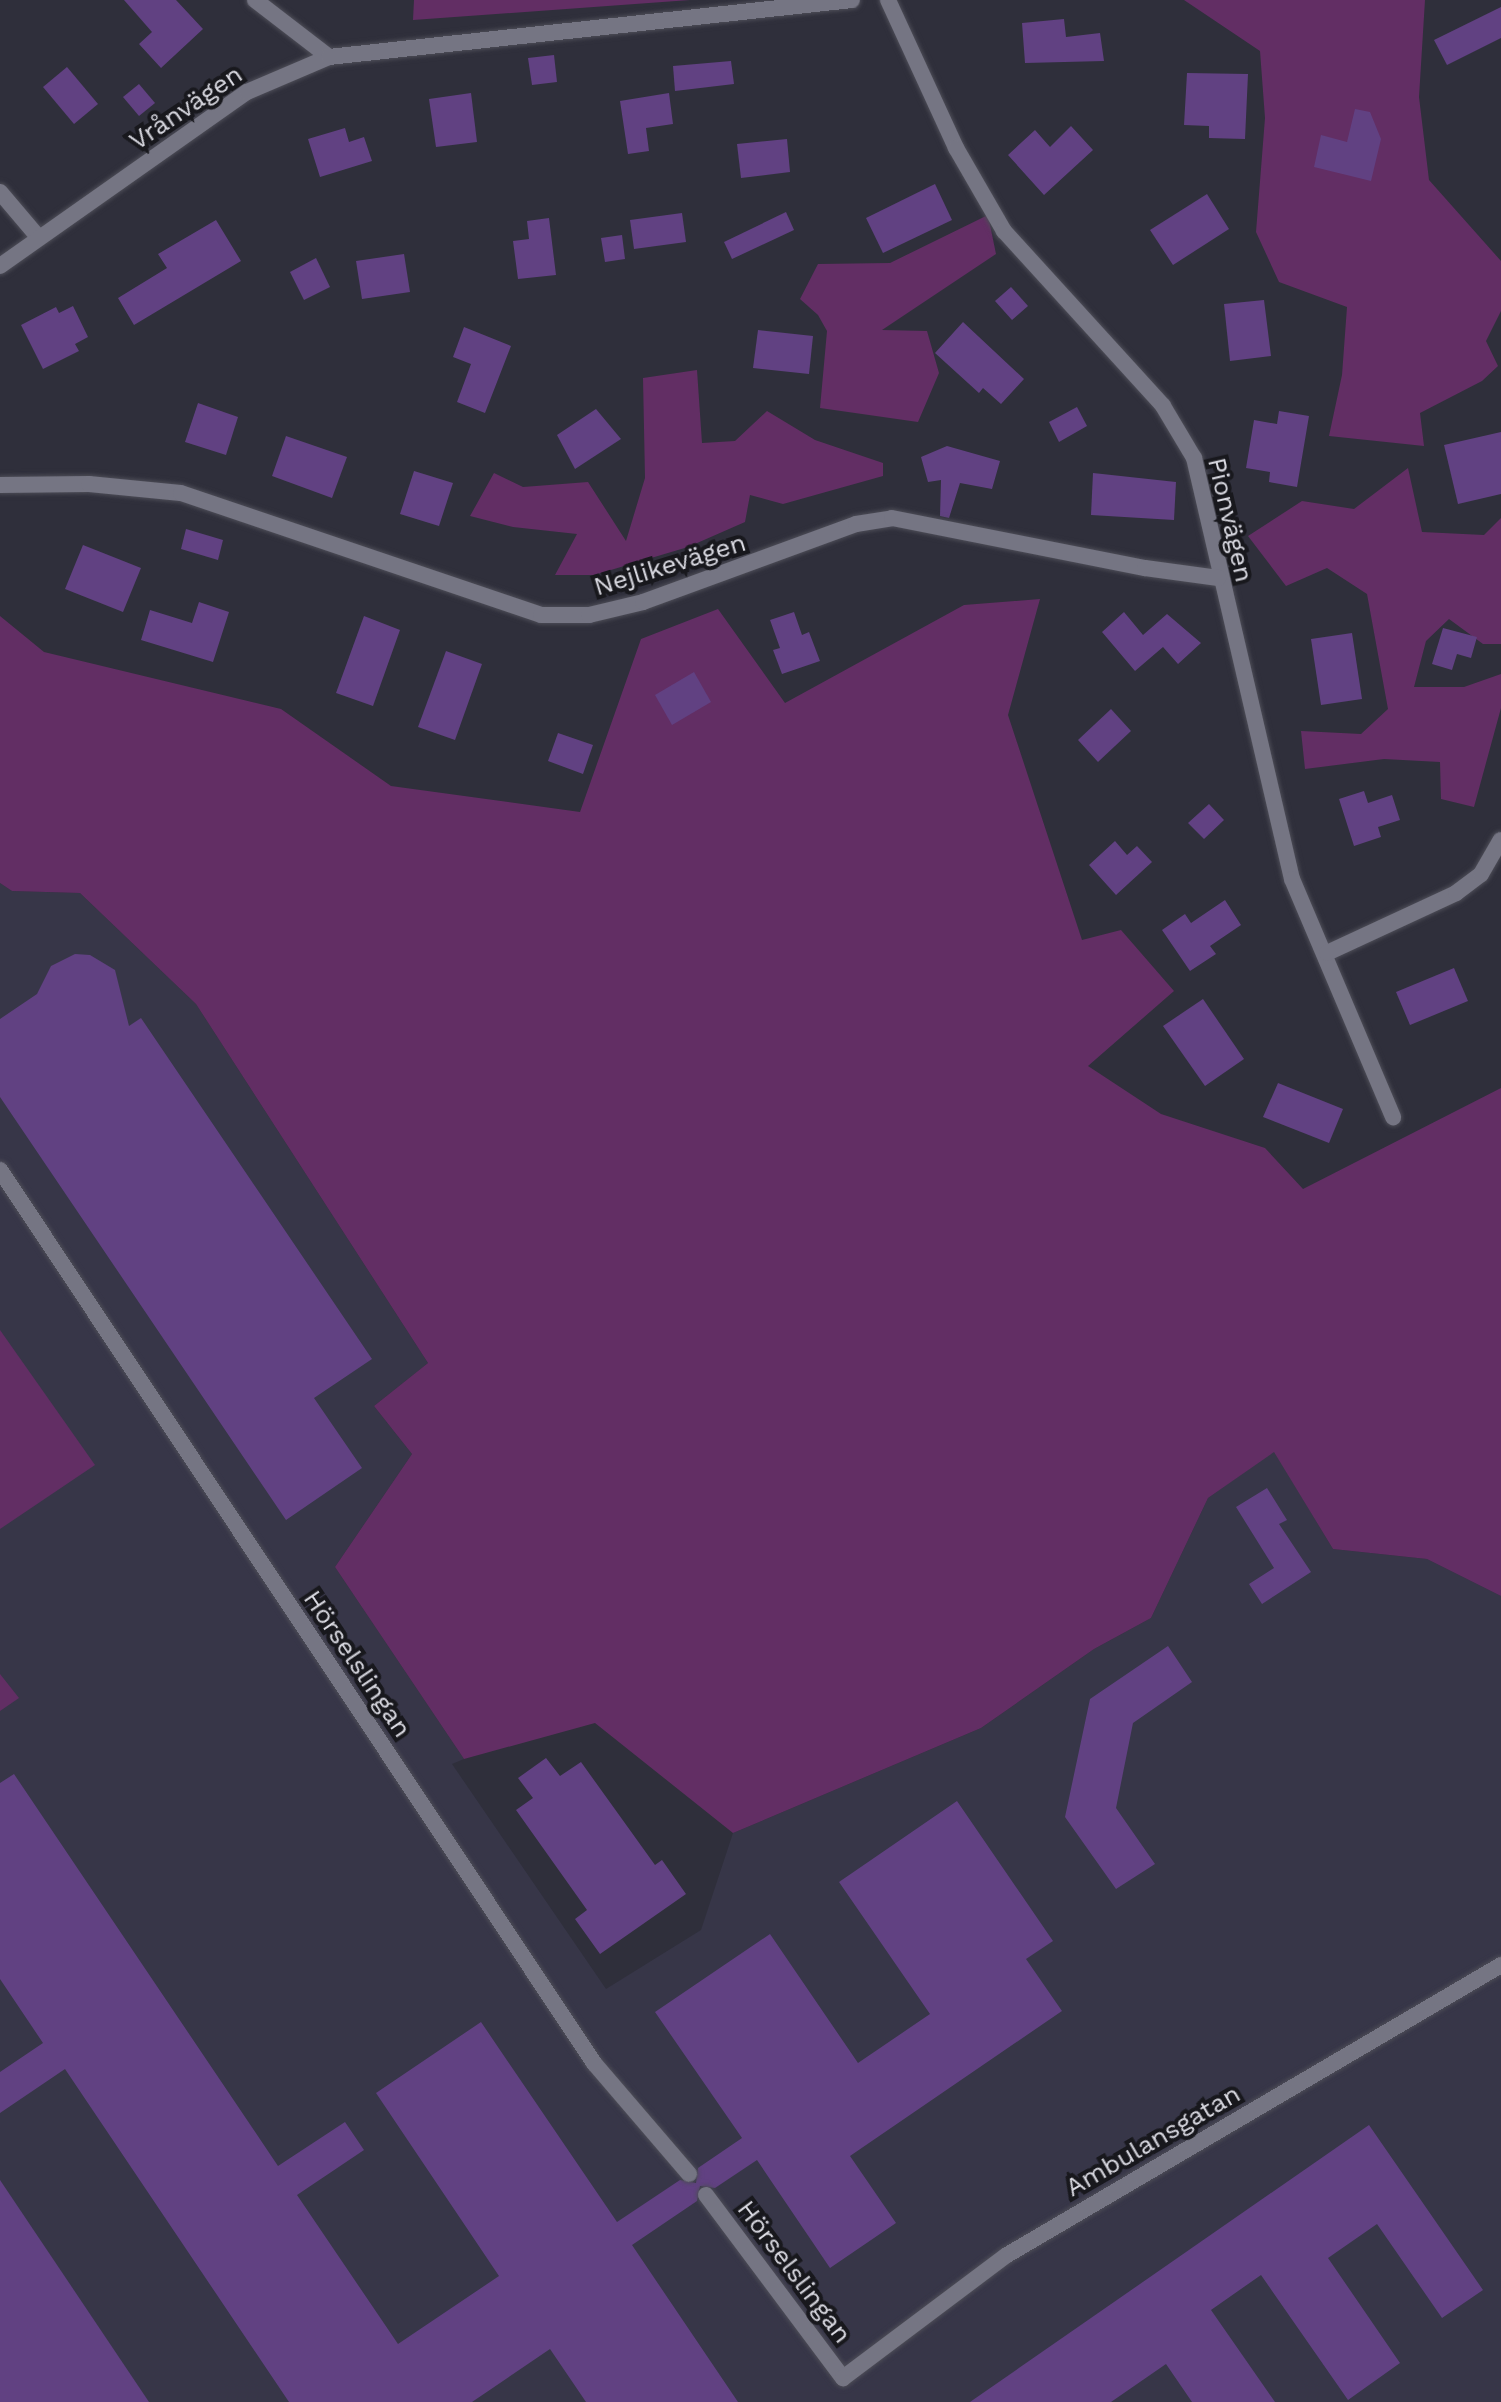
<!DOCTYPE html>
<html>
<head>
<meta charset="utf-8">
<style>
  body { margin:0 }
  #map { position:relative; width:1501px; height:2402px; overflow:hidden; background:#2f2f3b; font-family:"Work Sans",sans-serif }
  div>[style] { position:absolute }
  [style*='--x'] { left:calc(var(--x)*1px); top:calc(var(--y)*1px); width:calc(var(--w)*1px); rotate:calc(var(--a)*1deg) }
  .built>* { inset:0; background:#373648 }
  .green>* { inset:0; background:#622e64 }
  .building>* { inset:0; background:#614182 }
  .roads { filter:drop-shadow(0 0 2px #4d4d57) drop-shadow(0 0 2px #4d4d57) }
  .minor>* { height:16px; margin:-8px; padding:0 8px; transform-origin:8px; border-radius:8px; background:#757583 }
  span { translate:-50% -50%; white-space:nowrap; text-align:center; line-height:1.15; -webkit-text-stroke:8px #18181d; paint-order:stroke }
  .street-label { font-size:26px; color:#d9d9e1 }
</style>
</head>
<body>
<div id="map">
  <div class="built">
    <div style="clip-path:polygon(0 883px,12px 891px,80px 893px,196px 1004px,428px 1363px,374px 1406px,412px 1454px,335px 1567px,464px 1759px,452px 1764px,606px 1989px,701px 1930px,733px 1833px,981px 1728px,1094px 1649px,1151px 1618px,1208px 1498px,1274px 1451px,1333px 1549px,1427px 1559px,1501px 1596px,1501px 2402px,0 2402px)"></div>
  </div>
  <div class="green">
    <div style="clip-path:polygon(414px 0,690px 0,413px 20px)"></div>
    <div style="clip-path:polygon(1184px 0,1425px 0,1419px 97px,1429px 180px,1501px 261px,1501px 311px,1486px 341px,1498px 366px,1482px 381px,1420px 413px,1424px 446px,1329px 436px,1342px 375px,1347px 307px,1279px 282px,1256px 232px,1265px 118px,1260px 51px)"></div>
    <div style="clip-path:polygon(988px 215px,996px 254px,882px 330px,927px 331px,939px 373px,918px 422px,820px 408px,827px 331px,818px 315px,800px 299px,818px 264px,890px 263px)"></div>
    <div style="clip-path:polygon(697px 370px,702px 443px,735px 441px,767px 411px,815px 440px,883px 463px,883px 476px,783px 504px,750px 495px,745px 522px,688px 547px,594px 575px,555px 575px,577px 534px,513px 527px,470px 516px,494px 473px,523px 487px,588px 482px,626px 541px,645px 478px,643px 378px)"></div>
    <div style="clip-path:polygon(1408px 468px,1422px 532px,1484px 535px,1501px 518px,1501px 644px,1483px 644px,1449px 619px,1426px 641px,1414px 687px,1464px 687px,1501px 674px,1501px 708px,1474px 807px,1441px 799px,1440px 762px,1384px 759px,1305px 769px,1301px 731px,1361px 734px,1388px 709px,1367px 594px,1327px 568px,1286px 586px,1248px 536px,1302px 501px,1354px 509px)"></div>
    <div style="clip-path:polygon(1040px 599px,1008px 715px,1082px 940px,1121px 930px,1174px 991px,1088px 1066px,1161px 1114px,1265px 1148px,1303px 1189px,1501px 1088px,1501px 1596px,1427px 1559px,1333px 1549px,1274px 1452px,1208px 1498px,1151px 1618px,1094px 1649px,981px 1728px,733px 1833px,595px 1723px,464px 1759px,335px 1567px,412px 1454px,374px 1406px,428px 1363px,196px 1004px,80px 893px,12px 891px,0 883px,0 616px,44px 652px,281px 709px,391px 786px,580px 812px,641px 639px,718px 609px,785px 703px,964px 605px)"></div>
    <div style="clip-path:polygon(0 1330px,95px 1465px,0 1529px)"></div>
    <div style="clip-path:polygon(0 1674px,19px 1698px,0 1711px)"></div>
  </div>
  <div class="building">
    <div style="clip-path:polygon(124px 0,176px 0,203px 29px,161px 68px,139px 44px,152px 32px)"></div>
    <div style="clip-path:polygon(1501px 7px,1501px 38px,1447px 65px,1434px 40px)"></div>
    <div style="clip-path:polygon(1064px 19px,1066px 37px,1100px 33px,1104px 61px,1025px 63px,1022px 23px)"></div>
    <div style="clip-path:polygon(554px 55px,557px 82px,532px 85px,528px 58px)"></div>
    <div style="clip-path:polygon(731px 61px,734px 84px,675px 91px,673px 66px)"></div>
    <div style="clip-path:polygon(67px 67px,98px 104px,74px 124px,43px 87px)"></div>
    <div style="clip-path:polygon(1187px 73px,1248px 74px,1245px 139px,1209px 138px,1209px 126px,1184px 125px)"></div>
    <div style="clip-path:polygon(139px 84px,155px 103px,139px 116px,123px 97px)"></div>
    <div style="clip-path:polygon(471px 93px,477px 142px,436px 147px,429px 99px)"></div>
    <div style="clip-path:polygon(669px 93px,673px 124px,646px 128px,649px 151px,628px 154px,620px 101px)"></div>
    <div style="clip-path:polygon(1355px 109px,1370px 112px,1381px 139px,1371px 181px,1314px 167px,1321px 135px,1347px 142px)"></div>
    <div style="clip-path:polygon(1071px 126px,1093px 150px,1044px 195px,1008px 155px,1035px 130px,1050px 147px)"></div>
    <div style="clip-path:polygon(345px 128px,349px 142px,364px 137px,372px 161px,320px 177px,308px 139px)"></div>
    <div style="clip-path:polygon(787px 139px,790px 172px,741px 178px,737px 144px)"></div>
    <div style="clip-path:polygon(935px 184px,952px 220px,883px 253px,866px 218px)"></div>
    <div style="clip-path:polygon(1207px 194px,1229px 229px,1173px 265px,1150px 230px)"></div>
    <div style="clip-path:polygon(786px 212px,794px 230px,732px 259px,724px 242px)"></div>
    <div style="clip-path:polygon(682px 213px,686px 242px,634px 249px,630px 220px)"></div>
    <div style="clip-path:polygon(549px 218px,556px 275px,518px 279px,513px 241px,529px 239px,527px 221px)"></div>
    <div style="clip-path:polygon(216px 220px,241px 261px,134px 325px,118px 298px,167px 268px,158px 254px)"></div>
    <div style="clip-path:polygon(622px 235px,625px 259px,605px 262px,601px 238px)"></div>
    <div style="clip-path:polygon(404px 254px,410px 292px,362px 299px,356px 261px)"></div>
    <div style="clip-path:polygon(316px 258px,330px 287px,304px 300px,290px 272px)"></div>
    <div style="clip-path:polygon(1011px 287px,1028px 306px,1012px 320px,995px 301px)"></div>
    <div style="clip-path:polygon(1264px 300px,1271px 356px,1230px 361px,1224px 304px)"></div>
    <div style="clip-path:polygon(73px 306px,88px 337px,75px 344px,79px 351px,43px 369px,21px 325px,56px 307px,59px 313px)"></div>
    <div style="clip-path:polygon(963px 322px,1024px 379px,1001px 404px,983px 388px,979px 393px,935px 353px)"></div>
    <div style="clip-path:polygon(464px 327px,511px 346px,485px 413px,457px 402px,471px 364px,453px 357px)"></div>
    <div style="clip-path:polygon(758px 330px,813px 336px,809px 374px,753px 368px)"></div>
    <div style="clip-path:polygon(198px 403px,238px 417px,226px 455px,185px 442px)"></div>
    <div style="clip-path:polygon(1077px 407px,1087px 426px,1059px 442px,1049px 422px)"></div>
    <div style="clip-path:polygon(596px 409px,621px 439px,575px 469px,557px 435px)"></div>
    <div style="clip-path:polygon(1279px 411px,1309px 416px,1297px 487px,1269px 482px,1270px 472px,1246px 468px,1254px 420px,1277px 424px)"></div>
    <div style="clip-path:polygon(1501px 432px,1501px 494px,1458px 504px,1444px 445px)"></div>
    <div style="clip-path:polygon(286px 436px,347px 457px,332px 498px,272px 476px)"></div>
    <div style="clip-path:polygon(947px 446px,1000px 461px,992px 489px,960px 483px,949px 518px,940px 516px,941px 480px,928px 482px,921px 457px)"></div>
    <div style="clip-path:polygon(414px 471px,453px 483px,439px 526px,400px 514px)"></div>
    <div style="clip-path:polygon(1093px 473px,1176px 482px,1174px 520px,1091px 515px)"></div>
    <div style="clip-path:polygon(186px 529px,223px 540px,218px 560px,181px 549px)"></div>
    <div style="clip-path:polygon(83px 545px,141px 568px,123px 612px,65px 589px)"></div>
    <div style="clip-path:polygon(199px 602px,229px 612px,213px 662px,141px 640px,150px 610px,192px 623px)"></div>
    <div style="clip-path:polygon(794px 612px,802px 635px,809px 632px,820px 661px,782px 674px,773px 650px,780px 648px,770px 620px)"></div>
    <div style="clip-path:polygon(1124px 612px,1143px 635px,1167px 614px,1201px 643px,1178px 664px,1163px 647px,1135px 671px,1102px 632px)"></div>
    <div style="clip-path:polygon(364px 616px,400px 630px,373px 706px,336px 693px)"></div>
    <div style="clip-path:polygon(1443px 628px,1477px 637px,1471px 658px,1457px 654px,1452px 670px,1432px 664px)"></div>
    <div style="clip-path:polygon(1352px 633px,1362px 699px,1321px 705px,1311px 639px)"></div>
    <div style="clip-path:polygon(446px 651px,482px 664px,455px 740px,418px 727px)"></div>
    <div style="clip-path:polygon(694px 672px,711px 702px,672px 725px,655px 695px)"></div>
    <div style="clip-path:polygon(1111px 709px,1131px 731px,1098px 762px,1078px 740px)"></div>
    <div style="clip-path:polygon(558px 733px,593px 745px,583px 774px,548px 761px)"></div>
    <div style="clip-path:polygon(1364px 791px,1368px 803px,1392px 795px,1400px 820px,1378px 827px,1381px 837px,1354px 846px,1339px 799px)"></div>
    <div style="clip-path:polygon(1209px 804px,1224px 820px,1204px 839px,1188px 823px)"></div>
    <div style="clip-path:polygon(1115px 841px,1127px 855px,1137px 846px,1152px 862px,1116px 895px,1089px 865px)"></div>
    <div style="clip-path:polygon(1225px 900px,1241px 925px,1210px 946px,1216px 954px,1190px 971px,1162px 930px,1185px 914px,1191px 923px)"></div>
    <div style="clip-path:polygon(75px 954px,90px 955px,115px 970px,129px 1026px,141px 1018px,372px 1359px,314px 1398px,362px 1468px,286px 1520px,0 1097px,0 1019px,37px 994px,51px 966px)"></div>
    <div style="clip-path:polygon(1454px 968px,1468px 1001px,1410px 1025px,1396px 992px)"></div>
    <div style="clip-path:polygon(1203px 999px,1244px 1059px,1205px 1086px,1163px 1026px)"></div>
    <div style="clip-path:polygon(1278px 1083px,1343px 1109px,1329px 1143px,1263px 1117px)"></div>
    <div style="clip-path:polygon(1267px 1488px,1287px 1520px,1279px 1524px,1311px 1572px,1262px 1604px,1249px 1584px,1274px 1568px,1236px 1507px)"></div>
    <div style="clip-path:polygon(1168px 1646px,1192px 1682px,1133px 1723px,1116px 1808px,1155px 1864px,1116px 1889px,1065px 1817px,1090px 1699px)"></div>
    <div style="clip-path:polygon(546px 1758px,560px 1776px,581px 1762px,655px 1865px,662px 1860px,686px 1894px,600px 1954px,575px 1919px,587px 1910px,516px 1810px,533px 1798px,518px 1778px)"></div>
    <div style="clip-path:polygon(14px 1774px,278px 2166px,345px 2122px,364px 2150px,297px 2195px,398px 2344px,499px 2276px,376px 2093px,481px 2022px,617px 2222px,680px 2180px,696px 2183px,698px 2168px,742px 2138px,655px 2012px,770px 1934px,858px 2063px,930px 2014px,839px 1882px,957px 1801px,1053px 1941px,1026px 1959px,1062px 2011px,850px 2156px,896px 2223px,830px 2268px,757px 2160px,715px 2188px,700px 2186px,697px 2201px,632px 2245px,738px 2402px,586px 2402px,550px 2349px,472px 2402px,289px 2402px,65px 2069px,0 2113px,0 2072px,43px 2043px,0 1979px,0 1783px)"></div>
    <div style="clip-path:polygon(1369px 2125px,1483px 2290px,1442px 2318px,1377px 2224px,1328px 2258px,1400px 2363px,1348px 2400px,1261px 2275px,1211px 2310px,1275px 2402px,1192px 2402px,1166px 2364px,1111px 2402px,970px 2402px)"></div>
    <div style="clip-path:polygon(0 2180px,149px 2402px,0 2402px)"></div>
  </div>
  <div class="roads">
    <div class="minor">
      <div style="--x:255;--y:0;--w:93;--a:37.6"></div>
      <div style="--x:888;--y:0;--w:163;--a:65.3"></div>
      <div style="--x:956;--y:148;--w:96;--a:60"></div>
      <div style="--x:1004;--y:231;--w:236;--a:47.7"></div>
      <div style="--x:1163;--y:406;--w:61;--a:59.2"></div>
      <div style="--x:1194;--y:458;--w:432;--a:76.9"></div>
      <div style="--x:1292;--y:879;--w:259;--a:67"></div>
      <div style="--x:0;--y:192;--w:60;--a:49.7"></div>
      <div style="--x:0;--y:266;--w:302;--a:-35.2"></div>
      <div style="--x:247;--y:92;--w:89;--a:-23.1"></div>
      <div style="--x:329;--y:57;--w:526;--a:-6.22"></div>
      <div style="--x:0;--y:485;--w:89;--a:-0.6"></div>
      <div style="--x:89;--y:484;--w:92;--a:5.6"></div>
      <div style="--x:181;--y:493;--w:380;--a:18.7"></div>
      <div style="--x:541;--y:615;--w:48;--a:0"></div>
      <div style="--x:589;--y:615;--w:56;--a:-13.5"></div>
      <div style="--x:643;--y:602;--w:227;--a:-20.1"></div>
      <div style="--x:856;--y:524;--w:36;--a:-9"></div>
      <div style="--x:892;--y:518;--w:258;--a:11.2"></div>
      <div style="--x:1145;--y:568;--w:74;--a:7.8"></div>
      <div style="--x:1327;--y:953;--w:142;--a:-24.9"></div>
      <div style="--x:1456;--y:893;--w:31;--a:-37"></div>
      <div style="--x:1481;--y:874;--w:39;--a:-60"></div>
      <div style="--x:0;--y:1170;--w:1073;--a:56.37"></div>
      <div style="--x:594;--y:2063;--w:146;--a:49.4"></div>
      <div style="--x:706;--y:2195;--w:229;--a:53.2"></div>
      <div style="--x:843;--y:2378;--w:205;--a:-36.9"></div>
      <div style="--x:1007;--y:2255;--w:573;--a:-30.41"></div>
    </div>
  </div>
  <div class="street-label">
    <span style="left:186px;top:108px;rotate:-34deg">Vrånvägen</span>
    <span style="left:1230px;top:520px;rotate:77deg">Pionvägen</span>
    <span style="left:670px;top:565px;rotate:-17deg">Nejlikevägen</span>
    <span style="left:357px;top:1664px;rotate:56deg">Hörselslingan</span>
    <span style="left:1153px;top:2141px;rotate:-30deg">Ambulansgatan</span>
    <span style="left:794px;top:2272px;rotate:53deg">Hörselslingan</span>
  </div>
</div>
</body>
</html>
